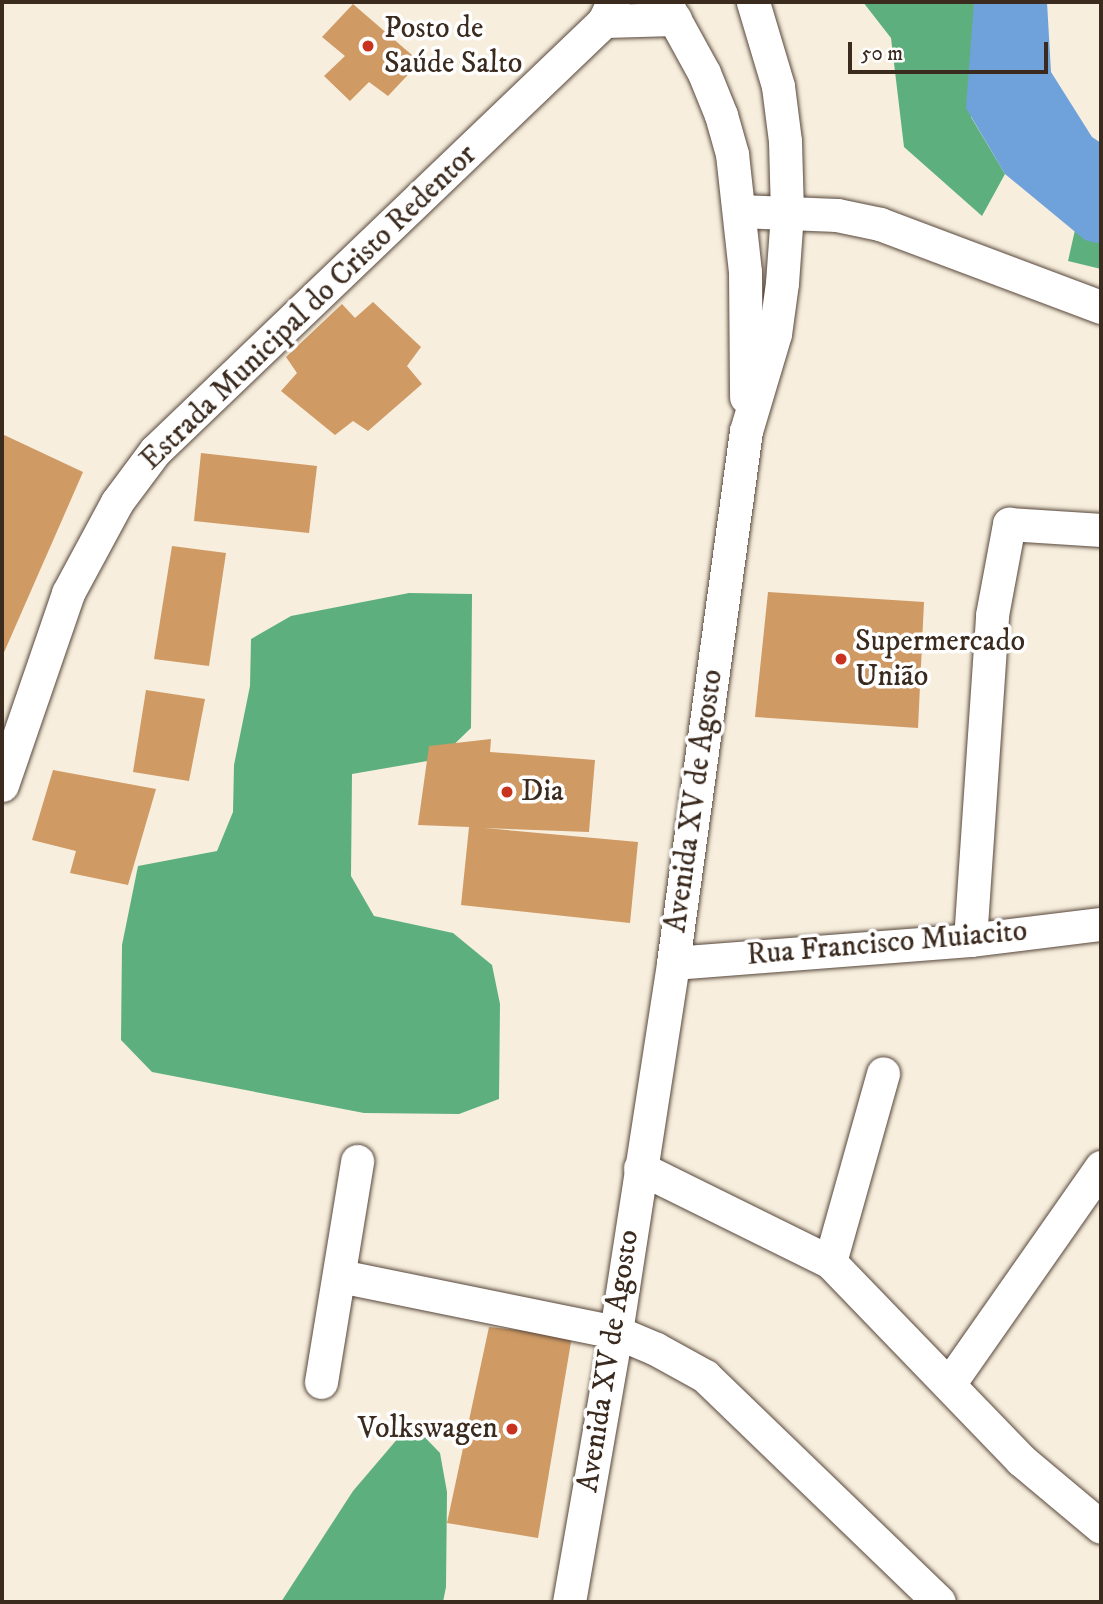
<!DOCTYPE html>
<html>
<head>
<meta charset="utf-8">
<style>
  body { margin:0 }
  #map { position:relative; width:1103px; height:1604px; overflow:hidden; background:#f7eedd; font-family:"IM FELL DW Pica",serif }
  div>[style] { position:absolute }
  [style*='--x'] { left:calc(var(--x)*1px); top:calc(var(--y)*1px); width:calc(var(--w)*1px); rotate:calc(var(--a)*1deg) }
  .forest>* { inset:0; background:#5db07d }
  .water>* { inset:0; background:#6fa2da }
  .building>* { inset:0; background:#cf9a64 }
  .roads { filter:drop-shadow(0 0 2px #57473b) drop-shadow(0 0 2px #57473b) }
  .minor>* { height:33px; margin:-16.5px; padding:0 16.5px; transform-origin:16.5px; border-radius:16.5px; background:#fff }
  .dots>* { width:19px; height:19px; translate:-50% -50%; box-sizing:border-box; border:4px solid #fff; border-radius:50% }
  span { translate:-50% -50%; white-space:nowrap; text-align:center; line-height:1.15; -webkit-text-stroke:7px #fff; paint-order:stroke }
  .poi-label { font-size:30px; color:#3b2a1e }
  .left { translate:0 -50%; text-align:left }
  .right { translate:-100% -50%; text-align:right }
  .street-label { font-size:30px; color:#3b2a1e }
  .frame { position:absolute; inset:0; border:4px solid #3b2a1e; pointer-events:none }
  .scale { position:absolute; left:848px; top:42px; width:200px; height:32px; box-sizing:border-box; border:4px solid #3b2a1e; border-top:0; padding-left:9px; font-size:21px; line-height:24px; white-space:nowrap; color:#3b2a1e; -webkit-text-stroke:5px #fff; paint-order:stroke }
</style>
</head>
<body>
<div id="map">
  <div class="forest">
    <div style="clip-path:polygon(863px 2px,975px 2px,971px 117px,1005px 174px,982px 216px,904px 147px,891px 38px)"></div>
    <div style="clip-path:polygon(1077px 221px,1101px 229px,1101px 269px,1068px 261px)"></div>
    <div style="clip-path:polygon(409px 593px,472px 594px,471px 728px,439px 759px,352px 774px,351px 876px,374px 916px,453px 933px,492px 965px,500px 1004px,499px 1099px,459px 1114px,364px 1113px,152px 1072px,121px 1040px,122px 945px,138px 866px,217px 851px,233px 812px,234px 765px,250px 686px,251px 639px,291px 616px)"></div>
    <div style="clip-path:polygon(411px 1423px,440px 1453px,447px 1492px,446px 1587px,443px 1602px,281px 1602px,353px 1491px)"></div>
  </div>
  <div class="water">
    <div style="clip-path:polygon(974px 2px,1047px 2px,1051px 72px,1092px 137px,1101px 143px,1101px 244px,1085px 240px,1005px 174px,966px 108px)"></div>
  </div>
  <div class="building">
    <div style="clip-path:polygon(353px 4px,420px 62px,388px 96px,369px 82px,350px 101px,324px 76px,345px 56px,322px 37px)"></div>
    <div style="clip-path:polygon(373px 302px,421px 347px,407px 366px,422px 384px,368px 431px,353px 421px,335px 435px,281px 391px,297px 373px,286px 357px,342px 304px,355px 318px)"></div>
    <div style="clip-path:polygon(2px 434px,83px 472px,2px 657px)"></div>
    <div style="clip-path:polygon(201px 453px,317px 466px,309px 533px,194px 521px)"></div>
    <div style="clip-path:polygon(172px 546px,226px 553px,209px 666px,154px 659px)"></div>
    <div style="clip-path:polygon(768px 592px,924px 602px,918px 728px,755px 717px)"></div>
    <div style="clip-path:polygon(146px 690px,205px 699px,189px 781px,133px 772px)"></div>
    <div style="clip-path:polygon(491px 739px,490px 752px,595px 760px,589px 832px,484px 828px,638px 842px,630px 923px,461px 905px,469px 827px,418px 825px,429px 746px)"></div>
    <div style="clip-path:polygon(53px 770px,156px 789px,128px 885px,70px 873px,76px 851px,32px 840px)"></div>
    <div style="clip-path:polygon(489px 1327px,572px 1336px,538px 1538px,447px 1523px)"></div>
  </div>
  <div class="roads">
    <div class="minor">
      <div style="--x:665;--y:2;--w:81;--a:61.2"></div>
      <div style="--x:704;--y:73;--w:45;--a:68"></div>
      <div style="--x:721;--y:115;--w:41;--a:74.2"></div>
      <div style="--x:732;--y:154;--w:119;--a:83.7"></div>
      <div style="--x:745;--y:272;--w:125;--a:89.5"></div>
      <div style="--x:604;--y:21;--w:71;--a:-1.6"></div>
      <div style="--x:739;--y:211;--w:98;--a:2.3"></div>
      <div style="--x:837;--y:215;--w:44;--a:11.8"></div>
      <div style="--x:880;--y:224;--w:236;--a:20.6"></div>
      <div style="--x:2;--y:785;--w:203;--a:-71"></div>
      <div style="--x:68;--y:593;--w:103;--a:-61.7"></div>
      <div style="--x:117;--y:502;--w:64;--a:-53.3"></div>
      <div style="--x:155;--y:451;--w:622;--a:-43.76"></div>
      <div style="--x:604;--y:21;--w:21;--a:-65"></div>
      <div style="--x:970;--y:940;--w:326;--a:-86.1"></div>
      <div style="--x:992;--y:615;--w:93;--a:-79.4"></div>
      <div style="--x:1009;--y:524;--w:92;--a:3.7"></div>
      <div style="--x:673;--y:963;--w:298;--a:-4.4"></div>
      <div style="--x:970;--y:940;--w:132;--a:-7"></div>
      <div style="--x:640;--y:1168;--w:212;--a:26.3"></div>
      <div style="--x:830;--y:1262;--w:275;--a:46"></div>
      <div style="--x:1021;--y:1460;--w:104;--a:39.9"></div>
      <div style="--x:830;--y:1262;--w:196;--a:-74.3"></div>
      <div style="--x:340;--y:1276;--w:282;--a:11.5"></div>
      <div style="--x:616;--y:1332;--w:43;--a:23"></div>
      <div style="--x:656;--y:1349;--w:56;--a:28.9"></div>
      <div style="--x:705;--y:1376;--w:325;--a:44"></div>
      <div style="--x:321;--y:1382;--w:224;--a:-80.7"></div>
      <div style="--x:949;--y:1384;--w:265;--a:-55"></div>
      <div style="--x:569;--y:1602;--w:274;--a:-80.1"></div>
      <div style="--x:616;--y:1332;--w:373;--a:-81.2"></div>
      <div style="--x:673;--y:963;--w:537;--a:-82.19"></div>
      <div style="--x:746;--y:431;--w:101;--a:-73.4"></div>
      <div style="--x:775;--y:334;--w:51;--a:-82.2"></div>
      <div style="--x:782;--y:283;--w:70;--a:-85.9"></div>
      <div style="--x:787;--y:213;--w:72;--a:-91.6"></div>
      <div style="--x:785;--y:141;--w:55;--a:-97.3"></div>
      <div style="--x:778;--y:86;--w:88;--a:-106.6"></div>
    </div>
  </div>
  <div class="dots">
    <div style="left:368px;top:46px;background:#c8321e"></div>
    <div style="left:841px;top:659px;background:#c8321e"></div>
    <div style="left:507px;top:792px;background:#c8321e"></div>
    <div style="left:512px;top:1429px;background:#c8321e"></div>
  </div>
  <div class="poi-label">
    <span class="left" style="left:384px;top:46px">Posto de<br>Saúde Salto</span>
    <span class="left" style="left:855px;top:659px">Supermercado<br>União</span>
    <span class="left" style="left:521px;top:792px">Dia</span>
    <span class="right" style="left:498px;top:1429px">Volkswagen</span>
  </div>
  <div class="street-label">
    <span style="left:309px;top:308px;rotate:-44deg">Estrada Municipal do Cristo Redentor</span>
    <span style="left:695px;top:801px;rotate:-82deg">Avenida XV de Agosto</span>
    <span style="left:887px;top:944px;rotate:-5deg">Rua Francisco Muiacito</span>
    <span style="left:609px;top:1361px;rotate:-81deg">Avenida XV de Agosto</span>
  </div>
  <div class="frame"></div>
  <div class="scale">50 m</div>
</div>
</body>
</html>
